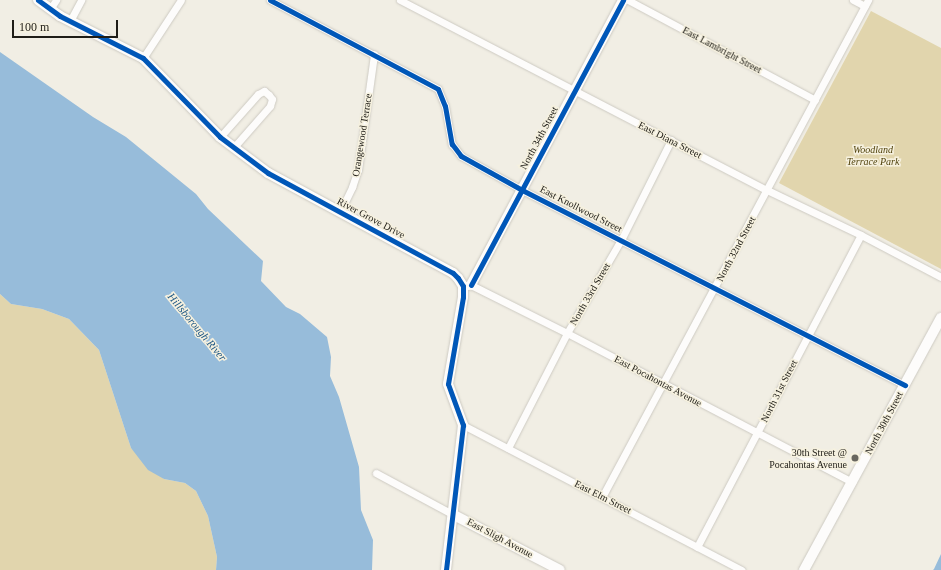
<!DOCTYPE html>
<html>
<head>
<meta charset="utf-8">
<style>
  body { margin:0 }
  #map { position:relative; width:941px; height:570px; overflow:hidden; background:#f1eee4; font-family:Georgia,serif }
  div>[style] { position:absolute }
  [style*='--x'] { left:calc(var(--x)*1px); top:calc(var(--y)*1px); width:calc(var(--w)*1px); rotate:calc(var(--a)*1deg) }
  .green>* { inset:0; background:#e1d5ad }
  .water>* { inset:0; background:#97bcda }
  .roads { filter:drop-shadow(0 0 1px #cdcac2) drop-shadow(0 0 1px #cdcac2) }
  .street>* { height:7px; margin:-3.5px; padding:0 3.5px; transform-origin:3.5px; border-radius:3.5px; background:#fdfcfb }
  .secondary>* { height:10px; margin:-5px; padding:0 5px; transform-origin:5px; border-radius:5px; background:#fdfcfb }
  .cycleway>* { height:5px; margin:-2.5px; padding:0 2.5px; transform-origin:2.5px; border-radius:2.5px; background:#0057b8 }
  .dots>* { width:11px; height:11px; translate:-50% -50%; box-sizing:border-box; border:2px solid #f6f1df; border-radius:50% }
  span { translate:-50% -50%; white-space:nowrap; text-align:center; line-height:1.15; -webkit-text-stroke:3px #f6f1df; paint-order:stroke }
  .street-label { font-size:10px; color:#1f1d17 }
  .park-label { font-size:10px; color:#51430d; font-style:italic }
  .poi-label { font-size:10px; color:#1f1d17 }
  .right { translate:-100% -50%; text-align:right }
  .water-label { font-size:11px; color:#1c5684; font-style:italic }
  .scale { position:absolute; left:12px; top:20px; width:106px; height:18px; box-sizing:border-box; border:2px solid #1f1d17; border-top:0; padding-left:5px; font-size:12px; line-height:14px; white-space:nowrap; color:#1f1d17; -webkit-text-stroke:3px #f6f1df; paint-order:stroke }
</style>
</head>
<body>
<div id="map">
  <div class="green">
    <div style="clip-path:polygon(871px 11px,941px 48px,941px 269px,779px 183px)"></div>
    <div style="clip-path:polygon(0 294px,11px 304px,42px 309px,69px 319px,99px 350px,131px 448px,164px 479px,185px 483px,196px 491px,208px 516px,217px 557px,216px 570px,0 570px)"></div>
  </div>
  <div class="water">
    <div style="clip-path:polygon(0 52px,93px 117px,126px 137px,196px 194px,208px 209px,263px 261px,261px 281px,286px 307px,300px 314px,327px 337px,331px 357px,330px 376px,339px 397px,359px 467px,361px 510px,373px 540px,372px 570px,216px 570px,217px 557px,208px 516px,196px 491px,185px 483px,164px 479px,148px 470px,131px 448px,99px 350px,69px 319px,42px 309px,11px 304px,0 294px)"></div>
    <div style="clip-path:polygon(941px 554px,941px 570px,933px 570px,934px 569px)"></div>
  </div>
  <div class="roads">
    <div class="street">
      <div style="--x:270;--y:0;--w:190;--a:27.9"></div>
      <div style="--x:438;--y:89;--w:18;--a:68"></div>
      <div style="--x:445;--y:106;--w:39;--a:80"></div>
      <div style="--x:452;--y:144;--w:15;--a:53"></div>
      <div style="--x:461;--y:156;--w:70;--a:29.1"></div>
      <div style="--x:522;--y:190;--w:430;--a:27"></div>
      <div style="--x:400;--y:0;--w:413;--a:27.4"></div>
      <div style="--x:767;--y:190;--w:104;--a:25.6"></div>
      <div style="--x:861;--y:235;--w:90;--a:27.7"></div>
      <div style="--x:628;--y:0;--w:212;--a:28.1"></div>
      <div style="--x:853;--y:0;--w:13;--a:27"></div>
      <div style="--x:50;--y:9;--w:11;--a:-56"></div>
      <div style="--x:70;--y:21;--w:24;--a:-62"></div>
      <div style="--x:143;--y:58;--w:69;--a:-56.8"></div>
      <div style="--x:220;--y:137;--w:57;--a:-48.5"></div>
      <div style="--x:258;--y:94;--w:7;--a:-27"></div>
      <div style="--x:264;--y:91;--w:6;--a:39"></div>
      <div style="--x:269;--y:95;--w:5;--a:53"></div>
      <div style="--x:272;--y:99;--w:7;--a:106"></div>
      <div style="--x:270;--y:106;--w:55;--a:131.3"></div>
      <div style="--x:340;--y:212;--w:28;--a:-64"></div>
      <div style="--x:352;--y:187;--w:18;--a:-71"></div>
      <div style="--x:358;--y:170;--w:117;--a:-82.1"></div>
      <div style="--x:467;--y:286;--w:4;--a:-14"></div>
      <div style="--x:471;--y:285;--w:107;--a:26.6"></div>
      <div style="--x:567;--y:333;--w:322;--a:27.6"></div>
      <div style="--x:463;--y:425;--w:314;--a:27.5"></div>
      <div style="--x:508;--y:448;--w:129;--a:-62.8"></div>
      <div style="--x:567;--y:333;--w:108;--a:-59.9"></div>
      <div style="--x:621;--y:240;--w:112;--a:-63.4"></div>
      <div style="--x:376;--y:473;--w:89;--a:28.3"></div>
      <div style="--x:602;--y:497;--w:564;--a:-61.84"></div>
      <div style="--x:697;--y:547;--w:352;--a:-62.3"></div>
    </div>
    <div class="secondary">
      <div style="--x:38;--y:0;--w:27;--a:36"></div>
      <div style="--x:60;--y:16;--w:93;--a:26.8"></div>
      <div style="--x:143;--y:58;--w:110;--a:45.7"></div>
      <div style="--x:220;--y:137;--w:60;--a:36.9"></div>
      <div style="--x:268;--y:173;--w:210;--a:28.4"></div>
      <div style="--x:453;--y:273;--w:7;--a:45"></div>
      <div style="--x:458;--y:278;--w:9;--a:58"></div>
      <div style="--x:463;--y:286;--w:11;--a:90"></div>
      <div style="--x:463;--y:297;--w:88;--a:99.8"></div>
      <div style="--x:448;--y:384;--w:44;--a:69.9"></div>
      <div style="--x:463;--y:425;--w:146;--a:96.7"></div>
      <div style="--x:471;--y:285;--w:323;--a:-61.9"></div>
      <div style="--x:454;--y:515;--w:119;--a:27.4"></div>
      <div style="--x:804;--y:570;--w:287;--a:-61.5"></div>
    </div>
  </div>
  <div class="cycleway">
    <div style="--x:38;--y:0;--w:27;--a:36"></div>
    <div style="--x:60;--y:16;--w:93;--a:26.8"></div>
    <div style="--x:143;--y:58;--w:110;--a:45.7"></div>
    <div style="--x:220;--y:137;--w:60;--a:36.9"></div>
    <div style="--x:268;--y:173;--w:210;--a:28.4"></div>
    <div style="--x:453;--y:273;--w:7;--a:45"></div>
    <div style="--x:458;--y:278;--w:9;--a:58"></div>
    <div style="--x:463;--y:286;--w:11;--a:90"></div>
    <div style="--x:463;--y:297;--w:88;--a:99.8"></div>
    <div style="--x:448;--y:384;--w:44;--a:69.9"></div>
    <div style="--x:463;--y:425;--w:146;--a:96.7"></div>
    <div style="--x:270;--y:0;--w:190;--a:27.9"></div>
    <div style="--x:438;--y:89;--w:18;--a:68"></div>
    <div style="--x:445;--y:106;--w:39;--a:80"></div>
    <div style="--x:452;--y:144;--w:15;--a:53"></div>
    <div style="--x:461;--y:156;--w:70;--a:29.1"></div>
    <div style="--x:522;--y:190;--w:430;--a:27"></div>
    <div style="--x:471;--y:285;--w:323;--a:-61.9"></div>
  </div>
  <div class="dots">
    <div style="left:855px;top:458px;background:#68665f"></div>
  </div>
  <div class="street-label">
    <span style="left:722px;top:50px;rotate:28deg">East Lambright Street</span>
    <span style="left:362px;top:135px;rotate:-81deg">Orangewood Terrace</span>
    <span style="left:539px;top:138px;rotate:-62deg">North 34th Street</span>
    <span style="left:670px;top:140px;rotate:27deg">East Diana Street</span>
    <span style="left:581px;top:209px;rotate:27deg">East Knollwood Street</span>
    <span style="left:371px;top:218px;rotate:28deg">River Grove Drive</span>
    <span style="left:736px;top:249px;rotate:-62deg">North 32nd Street</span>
    <span style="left:590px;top:294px;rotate:-60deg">North 33rd Street</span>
    <span style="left:658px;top:381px;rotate:28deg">East Pocahontas Avenue</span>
    <span style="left:779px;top:391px;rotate:-63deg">North 31st Street</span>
    <span style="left:884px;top:423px;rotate:-62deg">North 30th Street</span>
    <span style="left:603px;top:497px;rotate:27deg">East Elm Street</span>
    <span style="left:500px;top:538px;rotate:28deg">East Sligh Avenue</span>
  </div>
  <div class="park-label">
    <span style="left:873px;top:155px">Woodland<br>Terrace Park</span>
  </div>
  <div class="poi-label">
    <span class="right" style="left:847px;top:458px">30th Street @<br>Pocahontas Avenue</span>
  </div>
  <div class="water-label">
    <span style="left:197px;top:327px;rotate:50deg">Hillsborough River</span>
  </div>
  <div class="scale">100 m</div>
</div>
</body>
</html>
